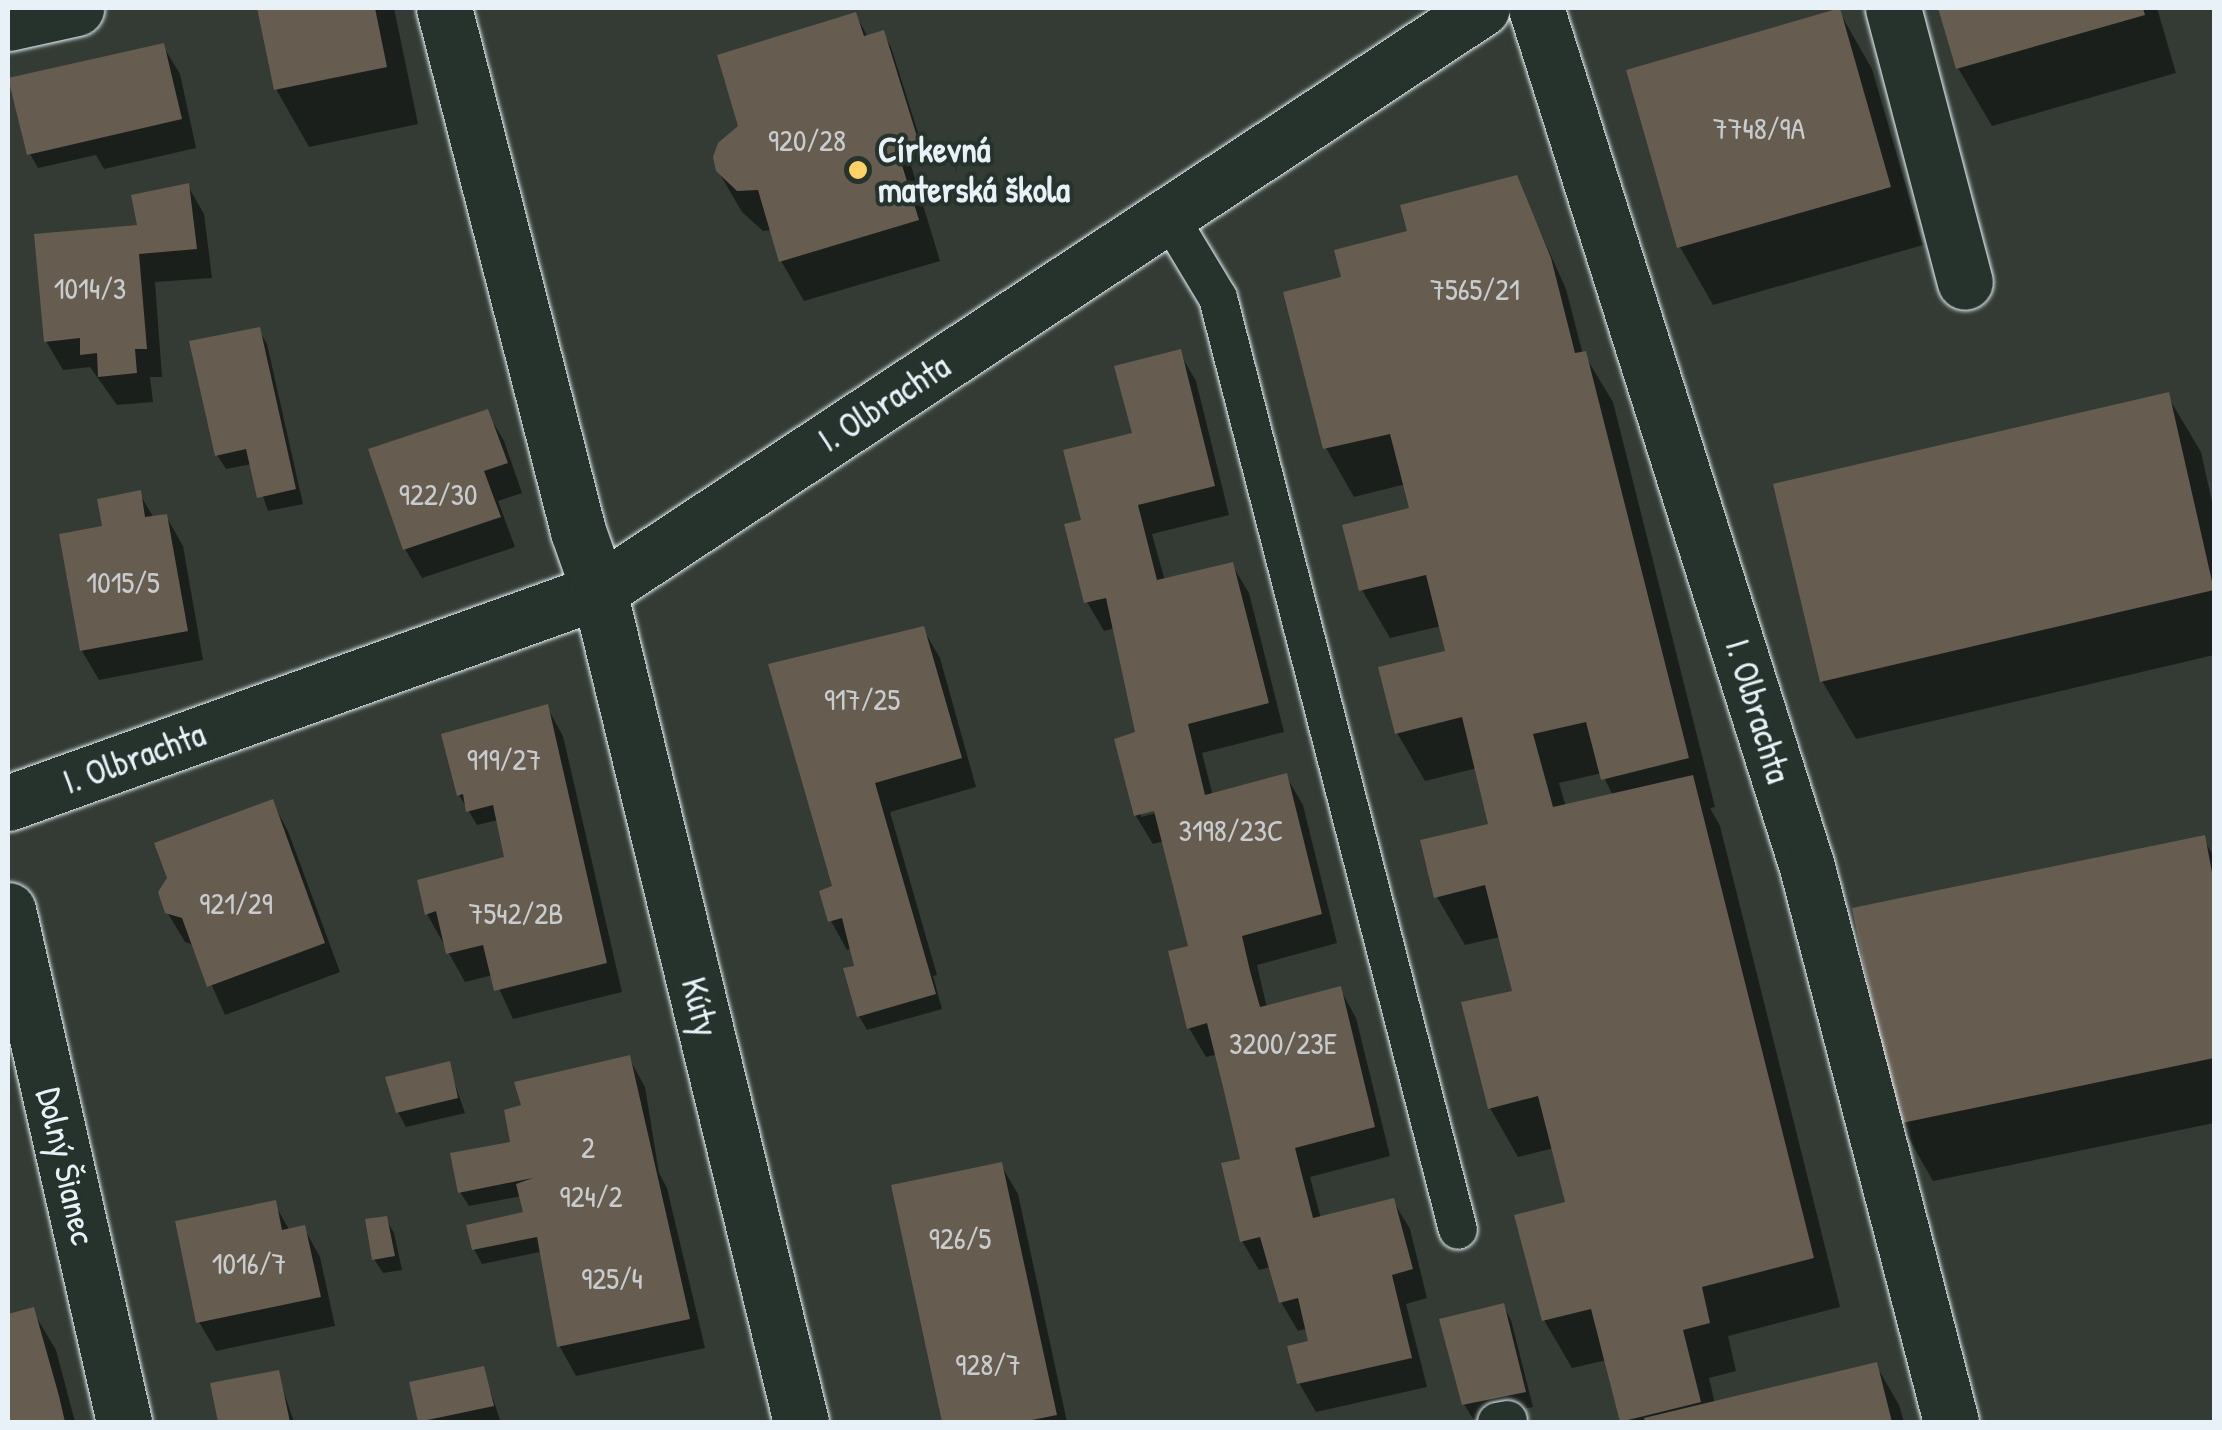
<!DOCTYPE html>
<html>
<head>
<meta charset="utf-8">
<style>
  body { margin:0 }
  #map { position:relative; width:2222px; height:1430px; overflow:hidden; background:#333b34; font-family:"Patrick Hand",sans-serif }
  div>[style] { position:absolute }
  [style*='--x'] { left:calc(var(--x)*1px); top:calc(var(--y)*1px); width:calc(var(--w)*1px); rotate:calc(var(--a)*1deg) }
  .shadow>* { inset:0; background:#0007 }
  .building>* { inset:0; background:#665c50 }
  .roads { filter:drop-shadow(0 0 2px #e8f1f8) drop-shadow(0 0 2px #e8f1f8) }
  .service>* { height:38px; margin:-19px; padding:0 19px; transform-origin:19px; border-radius:19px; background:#26332d }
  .minor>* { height:55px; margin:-27.5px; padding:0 27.5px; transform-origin:27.5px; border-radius:27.5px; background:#26332d }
  .dots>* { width:28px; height:28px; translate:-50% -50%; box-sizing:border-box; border:5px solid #26332d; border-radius:50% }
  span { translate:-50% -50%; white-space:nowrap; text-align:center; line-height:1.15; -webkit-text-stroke:8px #26332d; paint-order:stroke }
  .number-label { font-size:30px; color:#c8ccce }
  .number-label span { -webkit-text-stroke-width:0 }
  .poi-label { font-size:35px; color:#e8f1f8; font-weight:700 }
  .left { translate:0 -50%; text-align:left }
  .street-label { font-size:35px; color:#e8f1f8 }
  .frame { position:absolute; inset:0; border:10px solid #e8f1f8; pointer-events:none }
</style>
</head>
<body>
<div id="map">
  <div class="shadow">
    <div style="clip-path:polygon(259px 8px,394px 8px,418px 124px,309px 147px,276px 89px)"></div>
    <div style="clip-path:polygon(1941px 8px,2157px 8px,2176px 73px,1992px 126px,1958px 68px)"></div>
    <div style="clip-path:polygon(1839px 11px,1872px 69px,1923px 245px,1713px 305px,1680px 247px)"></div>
    <div style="clip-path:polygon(855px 14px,868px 37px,883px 33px,891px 47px,926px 158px,910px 162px,940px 261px,804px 301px,781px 261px,772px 230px,763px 231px,742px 212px,718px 171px)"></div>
    <div style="clip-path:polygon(163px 46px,180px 74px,196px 148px,104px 169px,96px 155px,38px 168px,30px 154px)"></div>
    <div style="clip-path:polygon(evenodd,1516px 178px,1566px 289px,1582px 351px,1613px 402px,1715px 807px,1710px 808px,1720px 826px,1840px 1307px,1728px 1336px,1736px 1371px,1709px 1378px,1715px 1404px,1876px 1365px,1899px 1405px,1904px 1422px,1623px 1422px,1607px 1360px,1572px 1368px,1544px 1320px,1568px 1204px,1554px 1148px,1518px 1157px,1490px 1108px,1465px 1004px,1515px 993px,1500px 937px,1465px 945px,1437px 897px,1491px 826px,1477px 768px,1425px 781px,1397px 733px,1448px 652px,1441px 626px,1390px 638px,1362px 590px,1412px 510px,1406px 484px,1354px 497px,1326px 448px,1344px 278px,1410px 233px,1516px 178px,1602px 773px,1612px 794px,1566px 807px,1559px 783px,1602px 773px)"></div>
    <div style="clip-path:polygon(188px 186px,204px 214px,212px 278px,155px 282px,162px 377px,150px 377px,153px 402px,117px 405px,90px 367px,63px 370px,46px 341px,140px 228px)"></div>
    <div style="clip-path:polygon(259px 330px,267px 344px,303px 504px,268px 511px,252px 464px,226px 469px,217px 455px)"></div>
    <div style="clip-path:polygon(evenodd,1179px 352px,1196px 381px,1229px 515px,1152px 534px,1165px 581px,1232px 565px,1249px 593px,1284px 732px,1202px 753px,1213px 796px,1286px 776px,1303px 805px,1337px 943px,1257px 965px,1267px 1008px,1340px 989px,1356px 1018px,1390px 1156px,1310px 1177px,1321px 1219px,1393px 1201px,1410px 1229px,1427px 1298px,1406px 1304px,1427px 1387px,1316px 1412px,1299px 1383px,1311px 1343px,1308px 1328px,1298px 1331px,1281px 1302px,1271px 1267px,1259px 1270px,1242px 1241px,1243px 1161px,1218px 1054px,1206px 1057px,1189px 1028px,1191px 948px,1165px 841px,1153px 844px,1136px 816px,1117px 740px,1138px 733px,1115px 628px,1104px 631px,1087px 602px,1084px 522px,1179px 352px,1167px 810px,1141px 817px,1141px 812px,1167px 810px)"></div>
    <div style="clip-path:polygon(2167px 395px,2201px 452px,2214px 511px,2214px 655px,1856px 739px,1822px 681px)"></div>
    <div style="clip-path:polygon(487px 412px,504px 441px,522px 493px,498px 501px,515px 547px,422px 578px,405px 549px)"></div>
    <div style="clip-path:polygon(139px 493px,154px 518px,166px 516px,183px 546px,203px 660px,99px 680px,82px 651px,62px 536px,105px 528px)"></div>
    <div style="clip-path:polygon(923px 629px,940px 658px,976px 787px,890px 812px,937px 975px,933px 976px,942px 1009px,867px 1030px,859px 1016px,852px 948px,847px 950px,831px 921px,822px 892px,835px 888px)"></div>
    <div style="clip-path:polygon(547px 707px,563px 736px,622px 992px,513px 1019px,493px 975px,465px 982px,427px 914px,507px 859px,498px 820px,477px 825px,459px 795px)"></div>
    <div style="clip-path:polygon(272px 802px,288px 831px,340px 972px,225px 1015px,194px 945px,185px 942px,167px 912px)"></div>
    <div style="clip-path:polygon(2203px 838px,2214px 857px,2214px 1123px,1933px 1181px,1900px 1123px)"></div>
    <div style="clip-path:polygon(629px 1058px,645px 1087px,659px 1173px,667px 1188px,705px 1348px,576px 1376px,560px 1347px,540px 1252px,482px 1264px,474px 1249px,526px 1214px,522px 1196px,469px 1206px,460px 1192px,513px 1142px)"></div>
    <div style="clip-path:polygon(448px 1064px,465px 1113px,406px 1127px,398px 1112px)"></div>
    <div style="clip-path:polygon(1001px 1165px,1018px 1194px,1067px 1422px,945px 1422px,894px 1187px)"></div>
    <div style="clip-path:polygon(274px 1203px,290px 1231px,304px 1228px,320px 1257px,335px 1326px,216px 1351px,199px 1322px)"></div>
    <div style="clip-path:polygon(386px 1219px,394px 1233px,402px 1270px,383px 1273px,374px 1259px)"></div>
    <div style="clip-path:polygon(1503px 1305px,1511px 1320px,1533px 1407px,1473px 1419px,1464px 1404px)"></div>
    <div style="clip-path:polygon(32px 1310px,56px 1350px,75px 1422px,8px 1422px,8px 1316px)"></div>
    <div style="clip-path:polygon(483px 1369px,500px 1420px,420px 1422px,412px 1384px)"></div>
    <div style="clip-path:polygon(277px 1372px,294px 1422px,221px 1422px,212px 1385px)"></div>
  </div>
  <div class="building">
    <div style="clip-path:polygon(257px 8px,375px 8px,387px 67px,274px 90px)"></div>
    <div style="clip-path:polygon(1840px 8px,1891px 187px,1677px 248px,1626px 70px)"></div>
    <div style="clip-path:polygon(1938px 8px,2143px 8px,2145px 15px,1956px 69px)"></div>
    <div style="clip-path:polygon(856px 12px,864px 36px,884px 30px,919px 143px,897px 149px,919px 220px,779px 262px,758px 190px,737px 191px,716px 171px,713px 157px,718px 143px,738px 126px,717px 55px)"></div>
    <div style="clip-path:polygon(164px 43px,182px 119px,27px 155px,8px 78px)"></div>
    <div style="clip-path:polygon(1517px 175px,1551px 258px,1575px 353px,1586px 351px,1689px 758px,1601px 780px,1586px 722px,1533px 734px,1553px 807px,1693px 775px,1814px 1258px,1702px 1287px,1710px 1323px,1683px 1330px,1701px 1402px,1620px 1422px,1591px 1309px,1542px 1321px,1514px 1215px,1565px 1202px,1538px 1096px,1488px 1109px,1461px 1002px,1512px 991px,1485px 885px,1434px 898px,1420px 840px,1488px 824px,1462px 717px,1395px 734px,1378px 667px,1445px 651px,1426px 575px,1359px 591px,1342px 525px,1409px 508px,1390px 434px,1323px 449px,1283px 292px,1341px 277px,1334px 250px,1407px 231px,1400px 205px)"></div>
    <div style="clip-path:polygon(189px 183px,197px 249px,139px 254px,147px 349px,135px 349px,137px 373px,98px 377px,97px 353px,80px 355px,80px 338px,44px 342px,34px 234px,137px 225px,131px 195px)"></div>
    <div style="clip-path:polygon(260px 327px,296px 489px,257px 498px,246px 449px,215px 456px,189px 341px)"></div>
    <div style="clip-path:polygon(1181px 349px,1215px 486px,1138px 505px,1157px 580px,1233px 562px,1269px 703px,1188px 724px,1205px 795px,1287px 773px,1322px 914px,1242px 936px,1250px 971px,1260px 1007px,1341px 986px,1375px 1127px,1295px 1148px,1313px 1218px,1394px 1198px,1413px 1269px,1392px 1275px,1412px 1358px,1297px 1384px,1287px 1346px,1308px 1341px,1298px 1298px,1279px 1303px,1260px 1237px,1240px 1242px,1221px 1163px,1240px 1159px,1224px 1091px,1207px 1023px,1187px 1029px,1168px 951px,1188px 946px,1171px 878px,1154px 811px,1134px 816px,1114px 739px,1135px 732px,1106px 598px,1084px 603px,1064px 524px,1081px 520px,1063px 450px,1132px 433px,1114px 366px)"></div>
    <div style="clip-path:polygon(2169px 392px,2214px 590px,1820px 682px,1773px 484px)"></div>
    <div style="clip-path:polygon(488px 409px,508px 463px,484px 471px,501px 517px,403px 550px,368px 449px)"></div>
    <div style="clip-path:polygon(141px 490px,145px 517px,167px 514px,188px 631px,80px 651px,59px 534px,102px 526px,97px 499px)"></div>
    <div style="clip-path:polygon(924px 626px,962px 758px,875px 783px,936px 994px,857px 1017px,843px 968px,854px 966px,842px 918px,828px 922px,819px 891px,832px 886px,768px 664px)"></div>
    <div style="clip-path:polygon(548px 704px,607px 963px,494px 991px,483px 945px,446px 954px,436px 911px,425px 915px,417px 880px,504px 857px,493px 805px,466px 812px,463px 794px,457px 796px,441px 734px)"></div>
    <div style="clip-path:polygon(273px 799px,325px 943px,207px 987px,182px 918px,165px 913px,158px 892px,167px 878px,154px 843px)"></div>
    <div style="clip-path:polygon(2205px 835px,2214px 883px,2214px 1058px,1897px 1124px,1852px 908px)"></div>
    <div style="clip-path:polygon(630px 1055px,690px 1319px,557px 1347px,537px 1237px,472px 1250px,466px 1225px,523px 1212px,516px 1184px,533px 1178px,458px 1193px,450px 1153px,510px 1142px,504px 1110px,521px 1105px,514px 1082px)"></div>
    <div style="clip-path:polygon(450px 1061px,458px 1098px,396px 1113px,385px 1077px)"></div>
    <div style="clip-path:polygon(1002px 1162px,1057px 1415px,1022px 1422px,942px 1422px,891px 1185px)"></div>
    <div style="clip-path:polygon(276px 1200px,282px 1230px,305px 1225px,321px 1297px,196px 1323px,175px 1221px)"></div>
    <div style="clip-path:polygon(387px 1216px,395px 1256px,372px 1260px,365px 1219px)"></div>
    <div style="clip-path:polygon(1504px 1303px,1526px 1392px,1462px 1405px,1439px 1319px)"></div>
    <div style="clip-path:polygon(34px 1307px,59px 1396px,65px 1422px,8px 1422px,8px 1314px)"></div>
    <div style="clip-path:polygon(1877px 1362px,1892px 1422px,1645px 1422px,1644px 1418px)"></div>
    <div style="clip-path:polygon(484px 1366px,494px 1406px,418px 1422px,409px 1382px)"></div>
    <div style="clip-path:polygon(279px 1370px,290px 1422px,218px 1422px,210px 1383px)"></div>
  </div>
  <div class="roads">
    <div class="service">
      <div style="--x:1168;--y:215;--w:97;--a:58.9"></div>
      <div style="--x:1218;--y:298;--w:962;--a:75.56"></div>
      <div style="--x:1497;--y:1422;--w:11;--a:-10"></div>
    </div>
    <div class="minor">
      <div style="--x:444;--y:8;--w:540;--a:75.63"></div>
      <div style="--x:578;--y:531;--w:64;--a:70.7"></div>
      <div style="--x:599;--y:591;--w:855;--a:76.34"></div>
      <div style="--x:1536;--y:8;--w:901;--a:72.49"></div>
      <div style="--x:1807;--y:867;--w:573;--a:75.45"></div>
      <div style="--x:1893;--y:8;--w:283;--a:75.3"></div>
      <div style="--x:8;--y:23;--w:70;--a:-12.4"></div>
      <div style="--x:8;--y:803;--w:628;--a:-19.73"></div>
      <div style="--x:599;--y:591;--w:1058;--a:-33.43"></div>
      <div style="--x:8;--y:910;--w:525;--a:77.23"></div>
    </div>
  </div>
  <div class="dots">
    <div style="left:858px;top:170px;background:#ffd166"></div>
  </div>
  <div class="number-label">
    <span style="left:1759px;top:128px">7748/9A</span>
    <span style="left:807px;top:140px">920/28</span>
    <span style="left:90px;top:288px">1014/3</span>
    <span style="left:1475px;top:289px">7565/21</span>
    <span style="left:438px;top:494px">922/30</span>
    <span style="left:123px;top:582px">1015/5</span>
    <span style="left:862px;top:699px">917/25</span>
    <span style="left:504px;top:759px">919/27</span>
    <span style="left:1231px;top:830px">3198/23C</span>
    <span style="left:236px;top:903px">921/29</span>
    <span style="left:516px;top:913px">7542/2B</span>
    <span style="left:1283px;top:1043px">3200/23E</span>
    <span style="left:588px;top:1147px">2</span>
    <span style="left:591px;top:1196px">924/2</span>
    <span style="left:960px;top:1238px">926/5</span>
    <span style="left:249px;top:1263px">1016/7</span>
    <span style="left:612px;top:1278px">925/4</span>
    <span style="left:988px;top:1364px">928/7</span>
  </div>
  <div class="poi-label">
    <span class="left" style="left:878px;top:170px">Církevná<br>materská škola</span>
  </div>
  <div class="street-label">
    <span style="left:884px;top:403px;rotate:-33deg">I. Olbrachta</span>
    <span style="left:1758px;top:711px;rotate:73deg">I. Olbrachta</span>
    <span style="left:134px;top:758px;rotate:-20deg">I. Olbrachta</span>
    <span style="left:700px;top:1007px;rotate:76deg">Kúty</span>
    <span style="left:66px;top:1166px;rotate:77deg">Dolný Šianec</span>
  </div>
  <div class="frame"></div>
</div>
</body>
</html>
